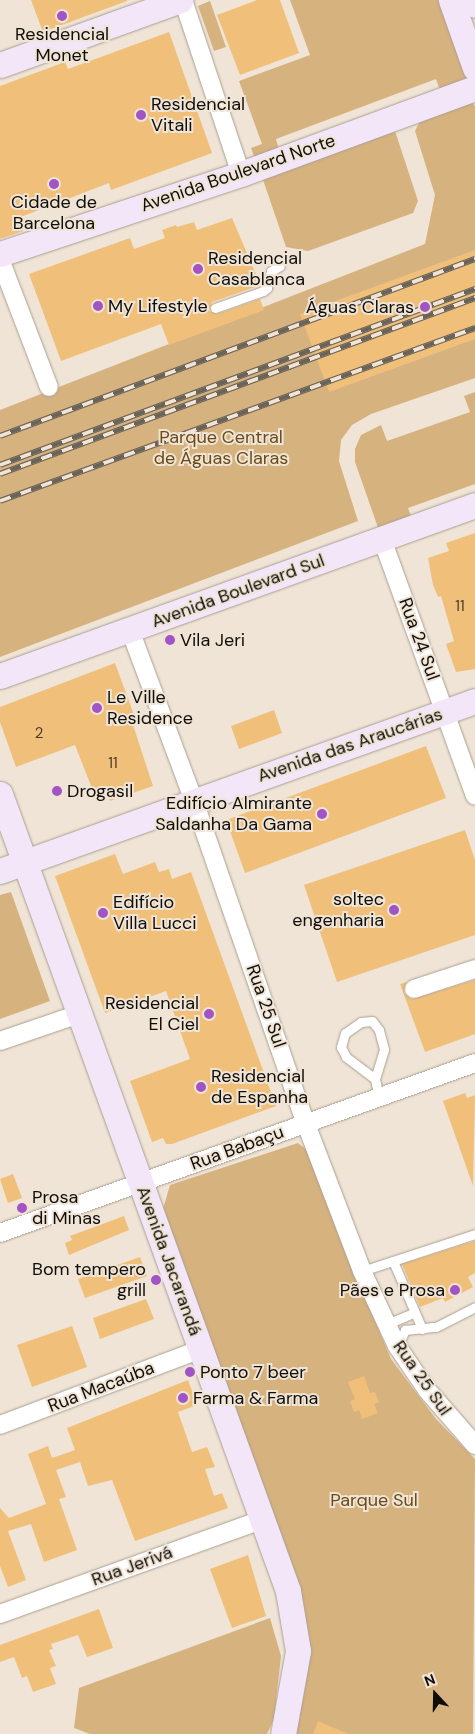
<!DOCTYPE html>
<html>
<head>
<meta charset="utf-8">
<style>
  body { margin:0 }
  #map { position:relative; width:475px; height:1734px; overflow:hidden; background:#efe4d5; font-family:"DM Sans",sans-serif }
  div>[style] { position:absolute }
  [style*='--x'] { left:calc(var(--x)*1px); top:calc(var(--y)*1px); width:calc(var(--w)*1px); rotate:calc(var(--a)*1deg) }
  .green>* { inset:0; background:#d6b27f }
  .building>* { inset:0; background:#f0c07b }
  .roads { filter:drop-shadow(0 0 1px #aa9f91) drop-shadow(0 0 1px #aa9f91) }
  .lane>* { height:9px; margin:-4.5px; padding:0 4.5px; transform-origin:4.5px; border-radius:4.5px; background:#fff }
  .street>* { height:18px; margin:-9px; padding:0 9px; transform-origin:9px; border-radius:9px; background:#fff }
  .secondary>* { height:25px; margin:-12.5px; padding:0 12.5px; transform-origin:12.5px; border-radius:12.5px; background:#f2e6f8 }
  .rail>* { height:5.5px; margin-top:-2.75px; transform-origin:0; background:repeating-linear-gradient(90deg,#efe4d5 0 11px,#69635a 0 22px); box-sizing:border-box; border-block:1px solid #69635a }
  .dots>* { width:14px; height:14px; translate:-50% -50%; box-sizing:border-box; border:2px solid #efe4d5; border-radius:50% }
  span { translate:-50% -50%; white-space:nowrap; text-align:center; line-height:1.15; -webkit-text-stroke:4px #efe4d5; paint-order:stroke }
  .number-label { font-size:15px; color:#483a25 }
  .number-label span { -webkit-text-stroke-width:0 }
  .poi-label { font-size:18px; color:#100d08 }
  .left { translate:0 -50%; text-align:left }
  .right { translate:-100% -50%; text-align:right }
  .street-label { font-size:18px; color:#100d08 }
  .park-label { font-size:18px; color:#6a4a16 }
  .north { position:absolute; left:410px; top:1669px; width:50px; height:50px; -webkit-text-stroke:4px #efe4d5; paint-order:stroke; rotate:339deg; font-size:14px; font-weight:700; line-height:20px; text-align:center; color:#100d08 }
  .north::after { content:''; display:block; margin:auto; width:18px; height:22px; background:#100d08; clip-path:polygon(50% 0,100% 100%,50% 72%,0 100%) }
</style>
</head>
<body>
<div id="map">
  <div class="green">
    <div style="clip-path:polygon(290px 0,438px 0,467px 79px,440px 90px,436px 79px,276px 139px,279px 150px,255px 159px,251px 148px,262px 144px,239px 81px,310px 55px)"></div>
    <div style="clip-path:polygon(210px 1px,226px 47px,214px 51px,198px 6px)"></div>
    <div style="clip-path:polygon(468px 97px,475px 106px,475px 378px,371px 414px,352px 425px,341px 440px,339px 461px,358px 521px,0 657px,0 410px,425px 244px,435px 195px,415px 131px,424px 113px)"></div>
    <div style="clip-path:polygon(394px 128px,418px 201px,413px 213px,308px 251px,286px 247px,261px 174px)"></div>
    <div style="clip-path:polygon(475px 392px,475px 484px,408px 508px,415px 527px,382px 539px,355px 462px,355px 449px,361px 435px,381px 425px,387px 441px,470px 412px,464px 396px)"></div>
    <div style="clip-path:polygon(11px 892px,50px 1001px,0 1019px,0 895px)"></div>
    <div style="clip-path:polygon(298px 1143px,312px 1154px,362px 1291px,391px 1359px,436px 1419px,475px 1459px,473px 1734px,289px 1734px,305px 1642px,266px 1495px,163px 1209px,170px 1185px)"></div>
    <div style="clip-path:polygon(270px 1618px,281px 1656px,274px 1719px,267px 1734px,90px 1734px,74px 1728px,79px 1688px)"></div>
  </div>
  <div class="building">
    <div style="clip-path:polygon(31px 0,127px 0,127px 1px,43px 32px)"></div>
    <div style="clip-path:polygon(257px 0,280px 0,299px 53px,240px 75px,217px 15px)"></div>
    <div style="clip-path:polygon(169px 32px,212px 153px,111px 190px,109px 183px,18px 218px,23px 231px,0 239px,0 86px,65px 62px,68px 69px)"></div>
    <div style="clip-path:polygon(232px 218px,258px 279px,254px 283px,255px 287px,212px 302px,209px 311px,217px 314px,260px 299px,264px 310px,169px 345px,161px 324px,61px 361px,29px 274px,130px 238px,134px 249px,165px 238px,162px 230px,176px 225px,177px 227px,194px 222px,197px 230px)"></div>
    <div style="clip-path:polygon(475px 250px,475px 339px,329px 392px,300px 314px)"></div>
    <div style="clip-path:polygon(475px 533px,475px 669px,456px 672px,446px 644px,454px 641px,441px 596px,438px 597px,433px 585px,428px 558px,449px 551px,446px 543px)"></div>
    <div style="clip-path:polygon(115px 663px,137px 723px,133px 725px,153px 786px,110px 801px,106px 792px,95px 796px,75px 745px,16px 767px,0 722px,0 707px)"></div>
    <div style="clip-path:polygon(274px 710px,282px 733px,239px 749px,231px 726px)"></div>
    <div style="clip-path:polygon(426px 746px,446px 798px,245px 873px,230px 831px,233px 830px,229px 819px)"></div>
    <div style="clip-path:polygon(465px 830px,475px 860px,475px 935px,337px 982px,304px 885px)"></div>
    <div style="clip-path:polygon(115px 854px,123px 874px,155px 862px,159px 872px,169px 869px,172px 879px,191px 872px,276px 1106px,172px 1144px,166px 1144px,163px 1138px,152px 1142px,130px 1081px,190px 1059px,166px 991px,105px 1013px,55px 876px)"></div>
    <div style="clip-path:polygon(475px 980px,475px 1034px,425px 1052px,400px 984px,406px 982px,404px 993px,412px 999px)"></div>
    <div style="clip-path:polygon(465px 1093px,467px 1098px,475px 1095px,473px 1186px,443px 1101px)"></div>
    <div style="clip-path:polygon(13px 1174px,22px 1198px,8px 1203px,0 1179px)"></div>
    <div style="clip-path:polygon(124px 1216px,129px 1230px,69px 1255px,65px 1243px,72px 1240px,70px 1236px)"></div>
    <div style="clip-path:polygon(475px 1241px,475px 1273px,468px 1277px,473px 1287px,445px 1302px,443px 1298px,420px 1307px,402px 1264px)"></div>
    <div style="clip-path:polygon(140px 1257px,147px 1276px,85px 1298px,78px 1279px)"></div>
    <div style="clip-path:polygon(146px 1299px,154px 1319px,100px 1339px,93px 1318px)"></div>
    <div style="clip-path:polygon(72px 1326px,87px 1367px,32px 1387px,17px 1345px)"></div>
    <div style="clip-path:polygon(364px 1376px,370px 1393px,375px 1392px,379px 1402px,374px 1404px,378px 1413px,362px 1419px,359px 1410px,354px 1412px,350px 1401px,355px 1399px,348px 1382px)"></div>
    <div style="clip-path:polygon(188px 1380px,197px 1405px,178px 1412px,192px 1452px,207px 1447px,215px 1467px,205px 1469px,214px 1496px,222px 1493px,228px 1508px,135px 1541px,112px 1480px,88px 1486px,80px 1462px,56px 1470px,66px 1497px,59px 1499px,77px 1550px,44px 1562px,31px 1524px,8px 1531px,26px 1580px,8px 1587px,0 1566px,0 1508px,9px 1518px,46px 1504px,28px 1454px,48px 1446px,52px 1458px,75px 1450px,67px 1428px)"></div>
    <div style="clip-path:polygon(248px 1555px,266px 1616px,232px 1628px,210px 1569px)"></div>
    <div style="clip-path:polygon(99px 1609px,113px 1648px,87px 1657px,78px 1635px,51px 1644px,53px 1649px,49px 1650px,56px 1666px,50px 1668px,56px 1684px,33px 1692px,27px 1676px,22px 1678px,14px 1657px,0 1662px,0 1645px)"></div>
    <div style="clip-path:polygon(318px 1721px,348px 1734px,313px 1734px)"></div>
  </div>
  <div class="roads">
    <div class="lane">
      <div style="--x:215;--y:308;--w:51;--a:-19.5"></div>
      <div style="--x:263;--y:291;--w:5;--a:-37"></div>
      <div style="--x:267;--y:288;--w:17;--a:-77"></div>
      <div style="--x:271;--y:271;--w:10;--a:-29"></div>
      <div style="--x:375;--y:1079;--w:31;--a:-73"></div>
      <div style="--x:384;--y:1049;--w:20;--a:-105"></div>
      <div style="--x:379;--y:1030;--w:11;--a:-128"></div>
      <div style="--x:372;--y:1021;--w:11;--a:175"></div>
      <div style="--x:361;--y:1022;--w:19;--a:145"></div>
      <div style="--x:345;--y:1033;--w:15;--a:106"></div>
      <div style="--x:341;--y:1047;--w:11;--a:63"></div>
      <div style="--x:346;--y:1057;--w:36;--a:37"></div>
      <div style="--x:375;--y:1079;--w:19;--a:78"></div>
      <div style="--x:393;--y:1261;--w:74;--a:66.9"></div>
      <div style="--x:362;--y:1271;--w:119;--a:-18.1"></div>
      <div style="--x:387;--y:1324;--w:30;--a:-23"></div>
      <div style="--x:398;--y:1345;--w:17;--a:-65"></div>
      <div style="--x:405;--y:1330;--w:31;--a:-6"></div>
      <div style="--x:436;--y:1327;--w:44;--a:-27.1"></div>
    </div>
    <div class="street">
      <div style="--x:183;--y:0;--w:183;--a:71.6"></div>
      <div style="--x:0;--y:259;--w:137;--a:69.1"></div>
      <div style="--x:382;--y:539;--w:273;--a:70.1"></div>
      <div style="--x:130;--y:630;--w:183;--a:69.5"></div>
      <div style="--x:194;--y:801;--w:342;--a:70.9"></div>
      <div style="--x:306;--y:1124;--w:157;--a:69.1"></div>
      <div style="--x:362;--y:1271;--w:83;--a:65"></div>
      <div style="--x:397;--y:1346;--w:53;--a:55.7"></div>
      <div style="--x:427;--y:1390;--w:73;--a:48.9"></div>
      <div style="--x:414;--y:989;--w:64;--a:-18.2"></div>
      <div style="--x:0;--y:1041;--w:83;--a:-18.9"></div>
      <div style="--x:0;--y:1233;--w:505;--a:-19.69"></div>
      <div style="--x:0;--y:1425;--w:215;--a:-20.7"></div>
      <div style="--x:0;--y:1614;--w:281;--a:-19.8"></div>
    </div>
    <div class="secondary">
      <div style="--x:451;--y:0;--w:72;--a:70.6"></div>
      <div style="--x:473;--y:0;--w:5;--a:68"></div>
      <div style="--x:0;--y:65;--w:192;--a:-19.8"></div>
      <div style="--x:0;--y:254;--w:254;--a:-18.4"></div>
      <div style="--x:241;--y:174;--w:249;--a:-20.2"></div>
      <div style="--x:0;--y:676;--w:505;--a:-19.8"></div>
      <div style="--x:0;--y:794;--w:847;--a:70.13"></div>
      <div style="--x:288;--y:1591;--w:61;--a:80.5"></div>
      <div style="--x:298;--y:1651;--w:84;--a:100.2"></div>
      <div style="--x:0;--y:871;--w:505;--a:-19.69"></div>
    </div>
  </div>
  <div class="rail">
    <div style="--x:0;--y:436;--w:507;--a:-20.44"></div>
    <div style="--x:0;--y:465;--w:507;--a:-20.33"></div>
    <div style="--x:0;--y:474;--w:507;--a:-20.33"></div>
    <div style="--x:0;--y:501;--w:506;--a:-20.01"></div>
  </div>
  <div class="dots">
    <div style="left:62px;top:16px;background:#a253c4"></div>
    <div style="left:141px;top:115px;background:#a253c4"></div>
    <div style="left:54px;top:184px;background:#a253c4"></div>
    <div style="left:198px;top:269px;background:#a253c4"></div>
    <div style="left:98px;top:306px;background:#a253c4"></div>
    <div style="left:425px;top:307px;background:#a253c4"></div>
    <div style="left:170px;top:640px;background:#a253c4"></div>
    <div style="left:97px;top:708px;background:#a253c4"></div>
    <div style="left:57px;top:791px;background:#a253c4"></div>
    <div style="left:322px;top:814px;background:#a253c4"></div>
    <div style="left:394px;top:910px;background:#a253c4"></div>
    <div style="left:103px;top:913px;background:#a253c4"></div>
    <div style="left:209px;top:1014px;background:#a253c4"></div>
    <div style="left:201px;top:1087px;background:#a253c4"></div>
    <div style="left:22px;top:1208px;background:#a253c4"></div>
    <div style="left:156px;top:1280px;background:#a253c4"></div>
    <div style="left:455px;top:1290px;background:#a253c4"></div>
    <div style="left:190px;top:1372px;background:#a253c4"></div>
    <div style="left:183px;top:1398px;background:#a253c4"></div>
  </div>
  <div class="number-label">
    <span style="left:460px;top:607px">11</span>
    <span style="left:39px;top:734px">2</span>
    <span style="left:113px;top:764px">11</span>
  </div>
  <div class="poi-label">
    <span style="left:62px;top:45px">Residencial<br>Monet</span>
    <span class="left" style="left:151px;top:115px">Residencial<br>Vitali</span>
    <span style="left:54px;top:213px">Cidade de<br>Barcelona</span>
    <span class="left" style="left:208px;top:269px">Residencial<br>Casablanca</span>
    <span class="left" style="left:108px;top:306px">My Lifestyle</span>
    <span class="right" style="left:414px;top:307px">Águas Claras</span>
    <span class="left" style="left:180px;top:640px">Vila Jeri</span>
    <span class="left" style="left:107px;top:708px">Le Ville<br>Residence</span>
    <span class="left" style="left:67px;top:791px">Drogasil</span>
    <span class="right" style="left:312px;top:814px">Edifício Almirante<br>Saldanha Da Gama</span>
    <span class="right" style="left:384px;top:910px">soltec<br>engenharia</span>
    <span class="left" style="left:113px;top:913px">Edifício<br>Villa Lucci</span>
    <span class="right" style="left:199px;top:1014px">Residencial<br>El Ciel</span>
    <span class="left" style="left:211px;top:1087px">Residencial<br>de Espanha</span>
    <span class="left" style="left:32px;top:1208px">Prosa<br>di Minas</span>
    <span class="right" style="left:146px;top:1280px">Bom tempero<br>grill</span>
    <span class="right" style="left:445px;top:1290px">Pães e Prosa</span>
    <span class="left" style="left:200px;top:1372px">Ponto 7 beer</span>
    <span class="left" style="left:193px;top:1398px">Farma &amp; Farma</span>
  </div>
  <div class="street-label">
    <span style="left:238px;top:173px;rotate:-19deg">Avenida Boulevard Norte</span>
    <span style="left:238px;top:591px;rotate:-20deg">Avenida Boulevard Sul</span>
    <span style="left:419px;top:639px;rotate:70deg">Rua 24 Sul</span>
    <span style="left:350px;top:745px;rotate:-19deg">Avenida das Araucárias</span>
    <span style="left:266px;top:1006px;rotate:71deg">Rua 25 Sul</span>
    <span style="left:237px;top:1148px;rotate:-20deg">Rua Babaçu</span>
    <span style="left:169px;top:1261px;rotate:70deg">Avenida Jacarandá</span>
    <span style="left:422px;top:1378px;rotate:55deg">Rua 25 Sul</span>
    <span style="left:101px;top:1387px;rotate:-21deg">Rua Macaúba</span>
    <span style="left:132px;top:1566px;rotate:-20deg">Rua Jerivá</span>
  </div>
  <div class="park-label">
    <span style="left:221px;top:448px">Parque Central<br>de Águas Claras</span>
    <span style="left:374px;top:1500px">Parque Sul</span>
  </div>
  <div class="north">N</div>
</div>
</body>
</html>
